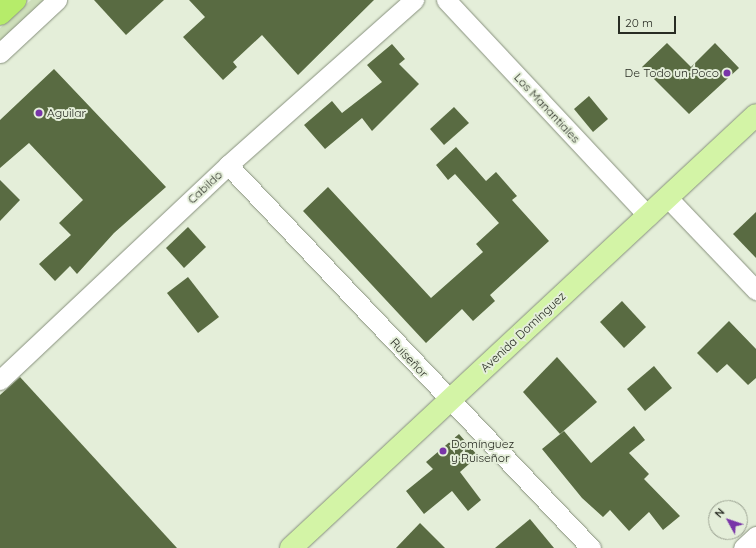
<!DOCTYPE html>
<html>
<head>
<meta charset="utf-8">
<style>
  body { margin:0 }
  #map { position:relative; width:756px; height:548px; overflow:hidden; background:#e4eed9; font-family:Quicksand,sans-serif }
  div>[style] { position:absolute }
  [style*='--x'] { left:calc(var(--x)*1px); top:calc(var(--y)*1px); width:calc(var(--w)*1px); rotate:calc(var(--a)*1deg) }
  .green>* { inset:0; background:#cedfbb }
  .building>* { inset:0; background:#596b42 }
  .roads { filter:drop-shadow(0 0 1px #87907d) drop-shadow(0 0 1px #87907d) }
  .minor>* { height:19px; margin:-9.5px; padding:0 9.5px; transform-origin:9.5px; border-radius:9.5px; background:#fff }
  .major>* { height:22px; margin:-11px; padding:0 11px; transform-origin:11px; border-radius:11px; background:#d3f4a6 }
  .highway>* { height:22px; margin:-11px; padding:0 11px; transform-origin:11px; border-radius:11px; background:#b6ec6a }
  .dots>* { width:11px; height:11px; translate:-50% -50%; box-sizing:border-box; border:2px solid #e4eed9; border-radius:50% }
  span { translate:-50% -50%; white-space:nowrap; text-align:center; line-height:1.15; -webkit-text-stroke:4px #e4eed9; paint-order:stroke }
  .poi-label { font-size:12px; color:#282c23 }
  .right { translate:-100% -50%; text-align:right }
  .left { translate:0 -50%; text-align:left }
  .street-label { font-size:12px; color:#282c23 }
  .north { position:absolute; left:708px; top:500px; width:40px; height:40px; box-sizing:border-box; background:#e4eed9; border:1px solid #99a090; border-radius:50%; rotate:310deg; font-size:11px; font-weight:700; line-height:16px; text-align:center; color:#282c23 }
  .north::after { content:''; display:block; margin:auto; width:14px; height:18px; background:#7935a8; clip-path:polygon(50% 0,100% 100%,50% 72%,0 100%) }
  .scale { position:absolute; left:618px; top:16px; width:58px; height:18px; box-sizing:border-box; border:2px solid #282c23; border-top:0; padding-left:5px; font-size:12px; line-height:14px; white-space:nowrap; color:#282c23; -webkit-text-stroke:3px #e4eed9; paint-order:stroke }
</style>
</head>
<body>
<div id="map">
  <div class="green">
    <div style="clip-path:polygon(31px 0,48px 0,0 44px,0 28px)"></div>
  </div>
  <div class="building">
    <div style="clip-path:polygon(94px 0,164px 0,126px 35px)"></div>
    <div style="clip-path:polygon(189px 0,374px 0,298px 75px,262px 35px,233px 62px,237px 67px,223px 80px,183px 37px,205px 17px)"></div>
    <div style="clip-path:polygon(667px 43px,691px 67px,715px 43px,739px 68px,689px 114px,642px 67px)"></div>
    <div style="clip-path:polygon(392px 44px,405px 59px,399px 64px,419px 84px,372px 131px,362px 118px,325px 149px,304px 125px,332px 101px,342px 113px,382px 82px,367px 65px)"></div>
    <div style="clip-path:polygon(54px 69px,166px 187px,114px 233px,77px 274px,70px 266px,55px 281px,39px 264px,71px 235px,59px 223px,83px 200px,29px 143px,0 168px,0 120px)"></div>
    <div style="clip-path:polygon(589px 96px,608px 119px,593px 132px,574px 109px)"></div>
    <div style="clip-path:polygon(454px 107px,469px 123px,444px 145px,430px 129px)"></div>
    <div style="clip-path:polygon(456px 147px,486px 181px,496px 172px,517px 196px,512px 200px,549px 241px,490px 295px,495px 301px,473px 321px,462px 309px,426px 343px,303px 211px,328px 187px,431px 298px,483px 252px,476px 244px,499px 223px,455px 174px,448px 180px,436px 165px)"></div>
    <div style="clip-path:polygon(0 180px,20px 200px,0 221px)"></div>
    <div style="clip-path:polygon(756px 212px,756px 258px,733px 234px)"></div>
    <div style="clip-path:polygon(188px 227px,206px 247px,184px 268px,166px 248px)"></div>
    <div style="clip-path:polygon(188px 277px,219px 317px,198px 333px,167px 293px)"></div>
    <div style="clip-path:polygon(622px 301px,646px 327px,624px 348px,600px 322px)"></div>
    <div style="clip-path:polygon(729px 321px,756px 349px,756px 378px,748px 385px,727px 364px,717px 373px,697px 353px)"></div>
    <div style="clip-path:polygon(557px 357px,597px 402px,560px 434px,523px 392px)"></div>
    <div style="clip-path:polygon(654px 366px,672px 388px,645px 411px,627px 389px)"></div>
    <div style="clip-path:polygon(20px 377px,177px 548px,0 548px,0 395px)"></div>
    <div style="clip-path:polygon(634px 426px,645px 440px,629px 453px,649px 474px,644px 479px,680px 516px,663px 530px,649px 512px,629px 531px,610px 510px,603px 517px,582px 498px,542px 449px,564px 431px,591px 463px)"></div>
    <div style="clip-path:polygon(459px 434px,478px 456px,460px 472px,481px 500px,468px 511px,452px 491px,424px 514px,406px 491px,433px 469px,426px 462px)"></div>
    <div style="clip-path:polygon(530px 519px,554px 548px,495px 548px)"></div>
    <div style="clip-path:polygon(420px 523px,445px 548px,396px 548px)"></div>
  </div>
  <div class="roads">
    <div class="minor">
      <div style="--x:446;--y:0;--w:296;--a:46.9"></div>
      <div style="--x:0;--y:53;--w:78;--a:-42.9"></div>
      <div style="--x:228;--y:165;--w:528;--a:46.54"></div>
      <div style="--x:667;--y:197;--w:129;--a:46.3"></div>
      <div style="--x:0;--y:380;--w:313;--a:-43.3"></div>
      <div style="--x:228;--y:165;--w:249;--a:-41.6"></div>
      <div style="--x:743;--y:548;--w:18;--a:-43"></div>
    </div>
    <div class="major">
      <div style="--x:291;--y:548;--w:635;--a:-42.96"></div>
    </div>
    <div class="highway">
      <div style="--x:0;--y:14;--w:21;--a:-43"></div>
    </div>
  </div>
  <div class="dots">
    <div style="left:727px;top:73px;background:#7935a8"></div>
    <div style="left:39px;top:113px;background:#7935a8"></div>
    <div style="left:443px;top:451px;background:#7935a8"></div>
  </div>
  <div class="poi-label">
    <span class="right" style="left:719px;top:73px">De Todo un Poco</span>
    <span class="left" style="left:47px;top:113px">Aguilar</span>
    <span class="left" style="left:451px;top:451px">Domínguez<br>y Ruiseñor</span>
  </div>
  <div class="street-label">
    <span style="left:547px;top:108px;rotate:47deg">Los Manantiales</span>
    <span style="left:205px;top:187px;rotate:-43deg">Cabildo</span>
    <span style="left:523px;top:332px;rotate:-43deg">Avenida Domínguez</span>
    <span style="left:409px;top:358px;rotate:47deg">Ruiseñor</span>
  </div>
  <div class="north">N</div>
  <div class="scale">20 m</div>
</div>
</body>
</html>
